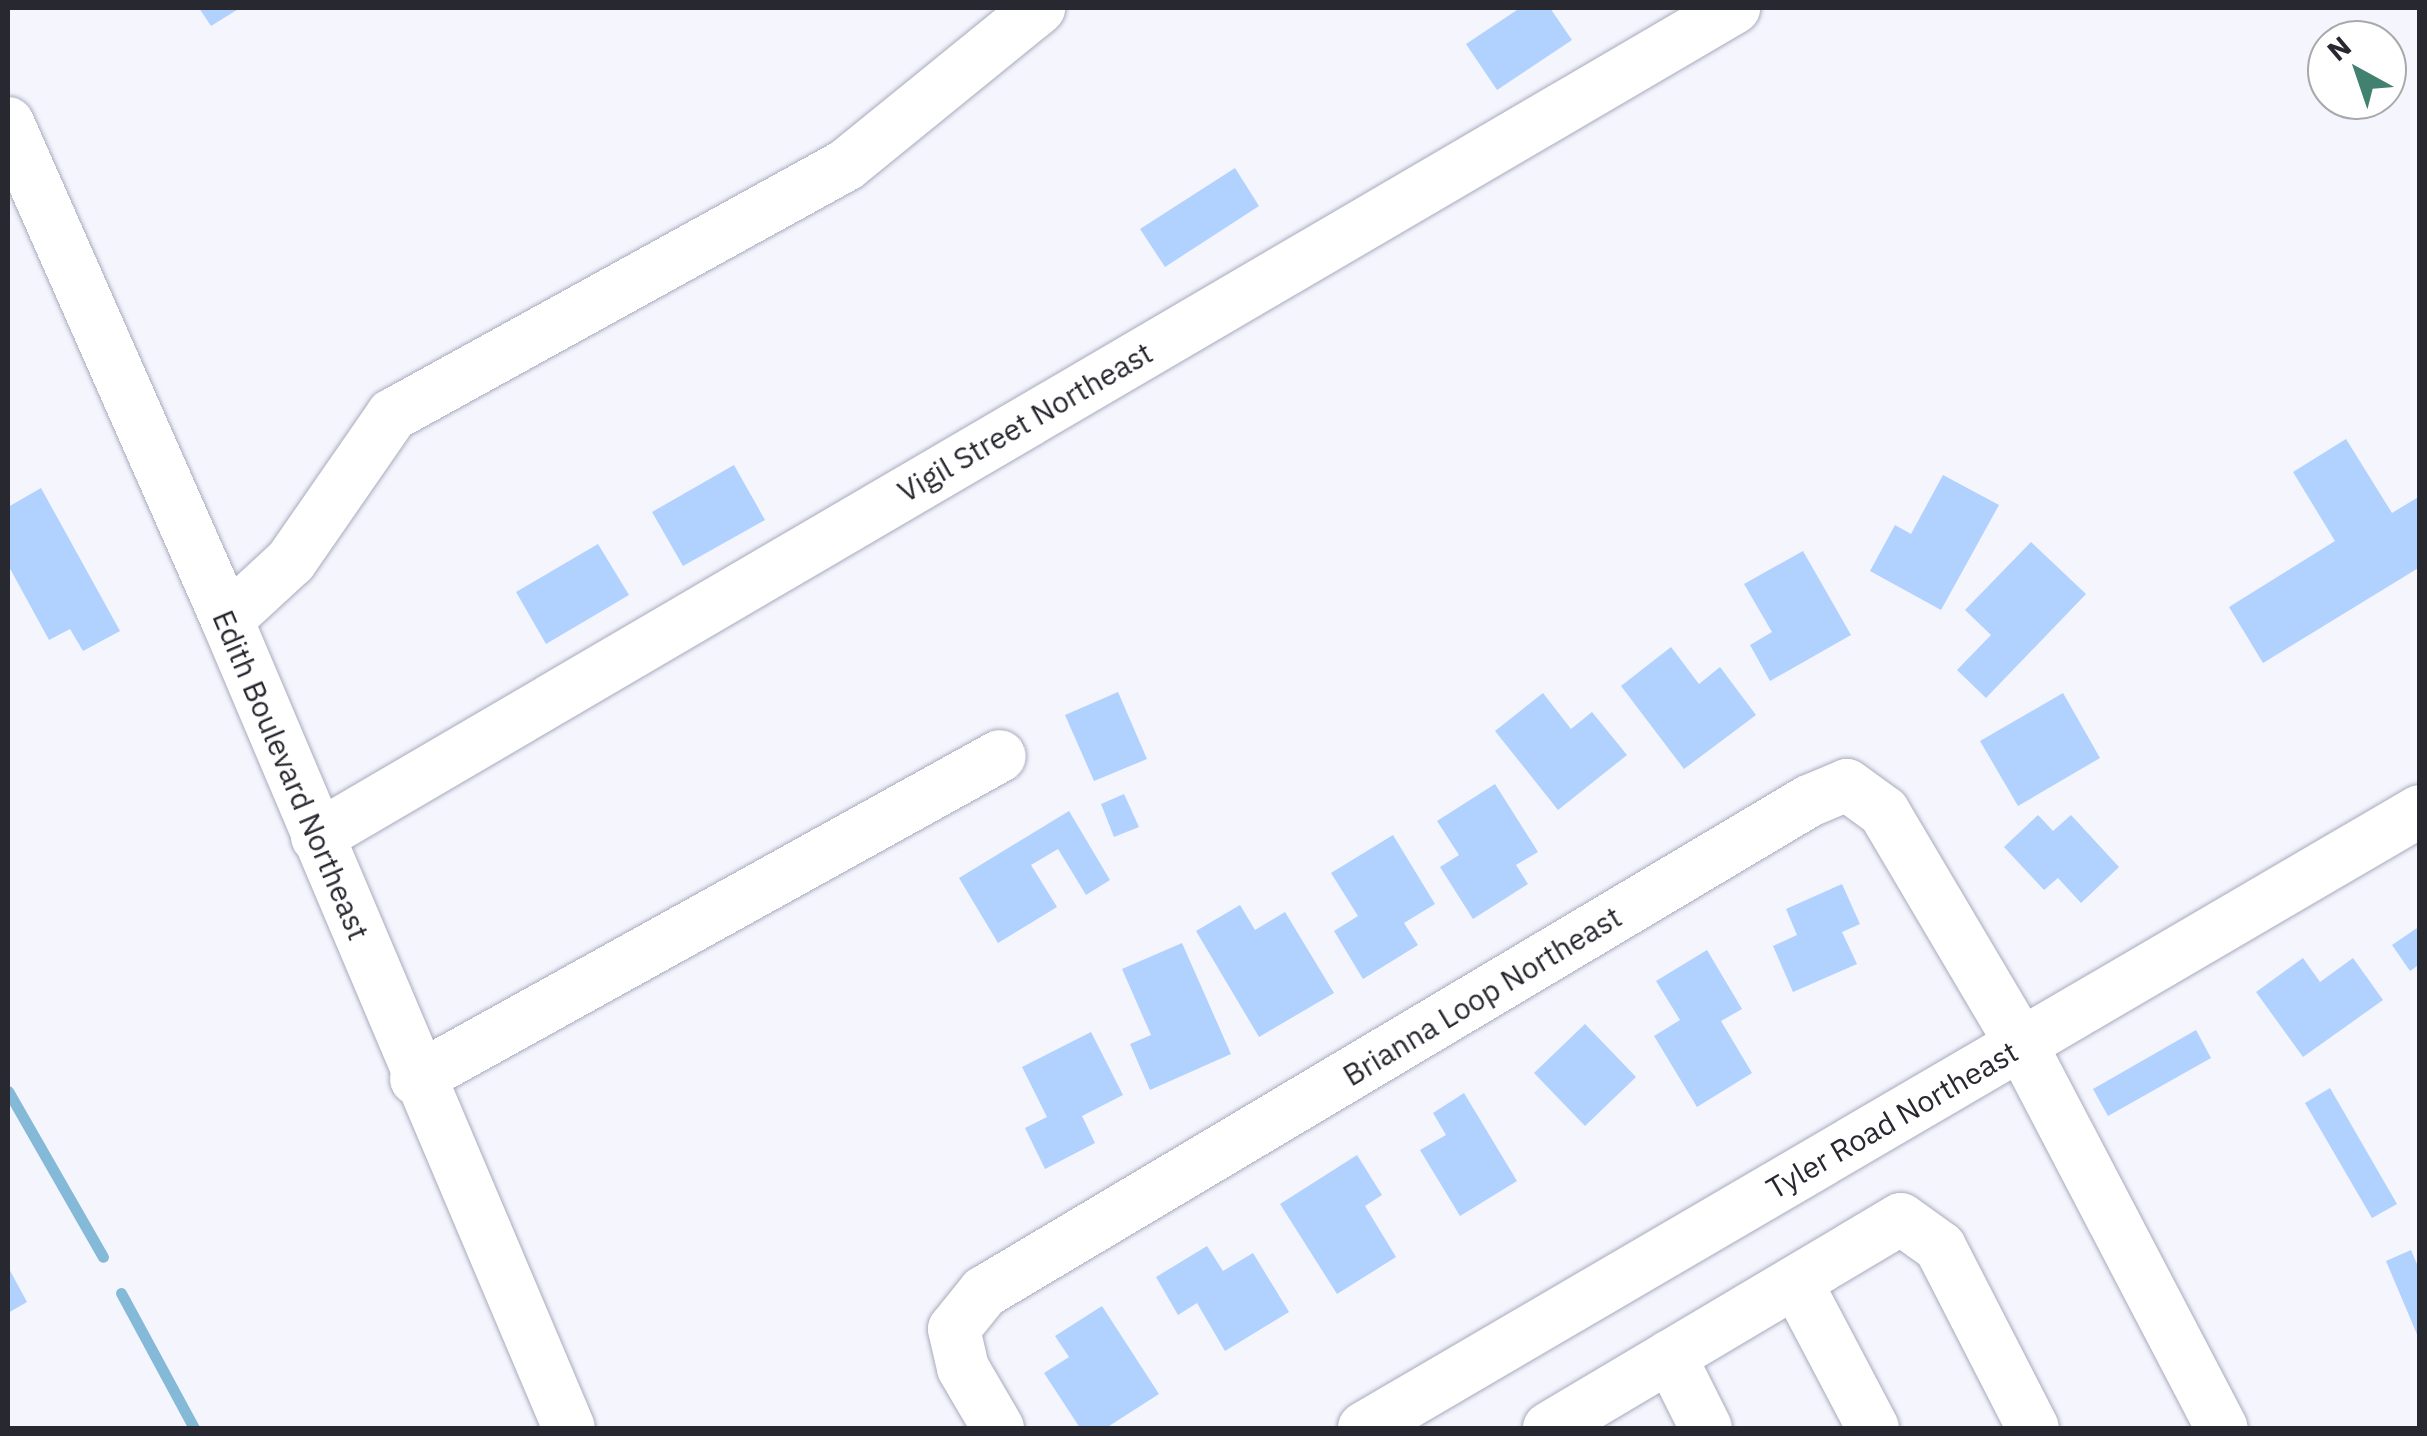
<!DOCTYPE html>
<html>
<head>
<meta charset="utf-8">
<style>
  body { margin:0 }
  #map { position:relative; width:2427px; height:1436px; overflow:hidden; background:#f4f5fd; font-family:"IBM Plex Sans",sans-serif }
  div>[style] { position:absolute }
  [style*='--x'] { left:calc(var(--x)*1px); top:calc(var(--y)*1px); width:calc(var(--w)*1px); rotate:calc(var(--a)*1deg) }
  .stream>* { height:11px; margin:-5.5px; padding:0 5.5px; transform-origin:5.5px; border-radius:5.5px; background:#84b9d8 }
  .building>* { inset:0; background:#b1d2fe }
  .roads { filter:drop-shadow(0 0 2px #a7abbc) drop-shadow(0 0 2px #a7abbc) }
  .minor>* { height:52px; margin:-26px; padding:0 26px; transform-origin:26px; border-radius:26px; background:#fff }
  span { translate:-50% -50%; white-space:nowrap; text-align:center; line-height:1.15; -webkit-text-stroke:8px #fff; paint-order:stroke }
  .street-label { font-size:30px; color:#282930 }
  .frame { position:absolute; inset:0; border:10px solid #282930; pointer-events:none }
  .north { position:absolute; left:2307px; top:20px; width:100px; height:100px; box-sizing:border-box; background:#fff; border:2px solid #a9a9ac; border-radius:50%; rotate:320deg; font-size:28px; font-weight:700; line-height:40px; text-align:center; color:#282930 }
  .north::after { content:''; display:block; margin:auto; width:35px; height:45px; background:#42816f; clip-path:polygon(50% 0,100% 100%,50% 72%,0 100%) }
</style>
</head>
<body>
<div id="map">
  <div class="stream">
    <div style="--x:8;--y:1091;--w:191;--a:60.2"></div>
    <div style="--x:121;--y:1293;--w:153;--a:61.6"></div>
  </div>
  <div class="building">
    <div style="clip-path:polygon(199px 8px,240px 8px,211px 26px)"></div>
    <div style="clip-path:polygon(1520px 8px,1550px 8px,1572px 40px,1497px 90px,1466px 44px)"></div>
    <div style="clip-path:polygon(1235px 168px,1259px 206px,1165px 267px,1140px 229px)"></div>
    <div style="clip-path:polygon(2346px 439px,2392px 513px,2420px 496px,2420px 567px,2263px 663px,2229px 607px,2335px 541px,2293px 472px)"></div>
    <div style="clip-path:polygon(734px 465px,765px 520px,683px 566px,652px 512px)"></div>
    <div style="clip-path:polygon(1943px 475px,1999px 505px,1941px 610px,1870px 571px,1895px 525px,1911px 534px)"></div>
    <div style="clip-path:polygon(41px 488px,120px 631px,83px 651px,70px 629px,49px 640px,8px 565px,8px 507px)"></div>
    <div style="clip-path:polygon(2031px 542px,2086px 594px,1986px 698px,1957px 670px,1991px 635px,1965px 610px)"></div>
    <div style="clip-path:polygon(598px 544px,629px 595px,546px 644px,516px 592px)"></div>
    <div style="clip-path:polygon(1803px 551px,1851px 635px,1770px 681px,1750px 645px,1772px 632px,1744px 584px)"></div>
    <div style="clip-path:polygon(1671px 647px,1699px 684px,1720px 667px,1756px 715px,1684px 769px,1621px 686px)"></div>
    <div style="clip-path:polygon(1118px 692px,1147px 759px,1094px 781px,1065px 715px)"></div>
    <div style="clip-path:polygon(1543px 693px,1571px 729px,1592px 712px,1627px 755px,1558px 810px,1495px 731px)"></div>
    <div style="clip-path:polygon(2063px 693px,2100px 758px,2018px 806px,1980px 741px)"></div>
    <div style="clip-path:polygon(1495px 784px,1538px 852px,1516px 865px,1528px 884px,1473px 919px,1440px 867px,1459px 855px,1437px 821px)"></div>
    <div style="clip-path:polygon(1124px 794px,1139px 827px,1114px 837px,1101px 804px)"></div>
    <div style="clip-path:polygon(1069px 811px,1110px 880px,1086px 895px,1058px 849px,1031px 865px,1057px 907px,998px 943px,959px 878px)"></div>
    <div style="clip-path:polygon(2038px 815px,2053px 831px,2071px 815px,2119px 867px,2081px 903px,2058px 878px,2044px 890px,2004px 847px)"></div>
    <div style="clip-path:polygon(1393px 835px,1435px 904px,1404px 923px,1418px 945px,1363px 979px,1334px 931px,1358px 916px,1331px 873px)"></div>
    <div style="clip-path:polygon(1842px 884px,1860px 924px,1842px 932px,1857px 964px,1793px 992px,1773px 946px,1797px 935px,1786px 909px)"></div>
    <div style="clip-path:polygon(1240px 905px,1255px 930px,1285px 912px,1334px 993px,1259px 1037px,1196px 931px)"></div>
    <div style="clip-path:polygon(2420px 926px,2420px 964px,2410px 971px,2392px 945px)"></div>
    <div style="clip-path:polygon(1182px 943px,1231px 1054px,1150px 1090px,1130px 1044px,1151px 1035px,1122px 969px)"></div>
    <div style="clip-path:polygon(1707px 950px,1742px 1009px,1721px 1021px,1752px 1073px,1697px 1107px,1654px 1036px,1680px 1020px,1656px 981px)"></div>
    <div style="clip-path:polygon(2303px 958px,2320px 982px,2353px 958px,2383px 1000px,2303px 1057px,2256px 992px)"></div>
    <div style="clip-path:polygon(1585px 1024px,1636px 1077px,1585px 1126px,1534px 1073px)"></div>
    <div style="clip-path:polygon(2196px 1030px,2211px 1058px,2108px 1116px,2093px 1089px)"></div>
    <div style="clip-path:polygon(1091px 1032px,1123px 1095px,1082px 1116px,1095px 1143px,1045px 1169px,1025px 1128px,1047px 1117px,1022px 1067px)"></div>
    <div style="clip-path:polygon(2330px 1088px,2397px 1204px,2372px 1218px,2305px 1103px)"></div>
    <div style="clip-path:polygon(1464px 1093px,1517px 1181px,1460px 1216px,1420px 1150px,1446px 1135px,1433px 1113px)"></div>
    <div style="clip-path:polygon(1357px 1155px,1382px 1195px,1365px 1206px,1396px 1257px,1337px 1294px,1280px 1204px)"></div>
    <div style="clip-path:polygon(1207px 1246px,1223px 1271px,1253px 1253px,1289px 1312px,1225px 1351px,1197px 1303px,1178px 1315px,1156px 1277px)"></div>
    <div style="clip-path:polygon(2411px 1250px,2419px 1269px,2419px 1339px,2386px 1261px)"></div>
    <div style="clip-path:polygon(8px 1267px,27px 1302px,8px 1313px)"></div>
    <div style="clip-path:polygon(1102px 1306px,1159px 1394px,1106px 1428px,1080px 1428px,1044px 1373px,1069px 1357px,1055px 1336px)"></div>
  </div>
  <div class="roads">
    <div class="minor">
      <div style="--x:8;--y:123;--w:543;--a:66.22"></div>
      <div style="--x:227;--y:620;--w:877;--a:67.06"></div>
      <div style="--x:227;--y:620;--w:87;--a:-42.7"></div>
      <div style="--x:291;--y:561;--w:178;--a:-55.3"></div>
      <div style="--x:392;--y:415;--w:518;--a:-28.84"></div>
      <div style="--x:846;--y:165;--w:249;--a:-39.1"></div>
      <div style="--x:317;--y:837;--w:1642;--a:-30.33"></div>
      <div style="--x:416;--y:1079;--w:667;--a:-28.95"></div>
      <div style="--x:1796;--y:1282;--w:165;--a:62.2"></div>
      <div style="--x:1670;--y:1356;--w:80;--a:63.4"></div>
      <div style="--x:998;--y:1428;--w:69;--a:-120.3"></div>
      <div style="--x:963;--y:1368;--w:40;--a:-103"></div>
      <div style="--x:954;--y:1329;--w:48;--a:-51"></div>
      <div style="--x:984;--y:1292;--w:960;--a:-30.76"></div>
      <div style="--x:1809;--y:801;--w:41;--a:-22.8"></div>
      <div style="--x:1847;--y:785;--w:46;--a:36.1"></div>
      <div style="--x:1884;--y:812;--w:269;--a:59.4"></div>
      <div style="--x:2021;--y:1044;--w:433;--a:62.4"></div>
      <div style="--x:1364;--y:1428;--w:1223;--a:-30.3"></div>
      <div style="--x:1549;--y:1428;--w:409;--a:-30.7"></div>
      <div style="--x:1901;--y:1219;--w:48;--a:35.7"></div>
      <div style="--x:1940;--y:1247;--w:203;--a:62.8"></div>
    </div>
  </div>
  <div class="street-label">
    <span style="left:1025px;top:422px;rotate:-30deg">Vigil Street Northeast</span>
    <span style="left:291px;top:775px;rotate:67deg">Edith Boulevard Northeast</span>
    <span style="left:1482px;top:996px;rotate:-31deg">Brianna Loop Northeast</span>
    <span style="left:1892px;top:1120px;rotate:-30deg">Tyler Road Northeast</span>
  </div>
  <div class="frame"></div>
  <div class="north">N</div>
</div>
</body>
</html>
